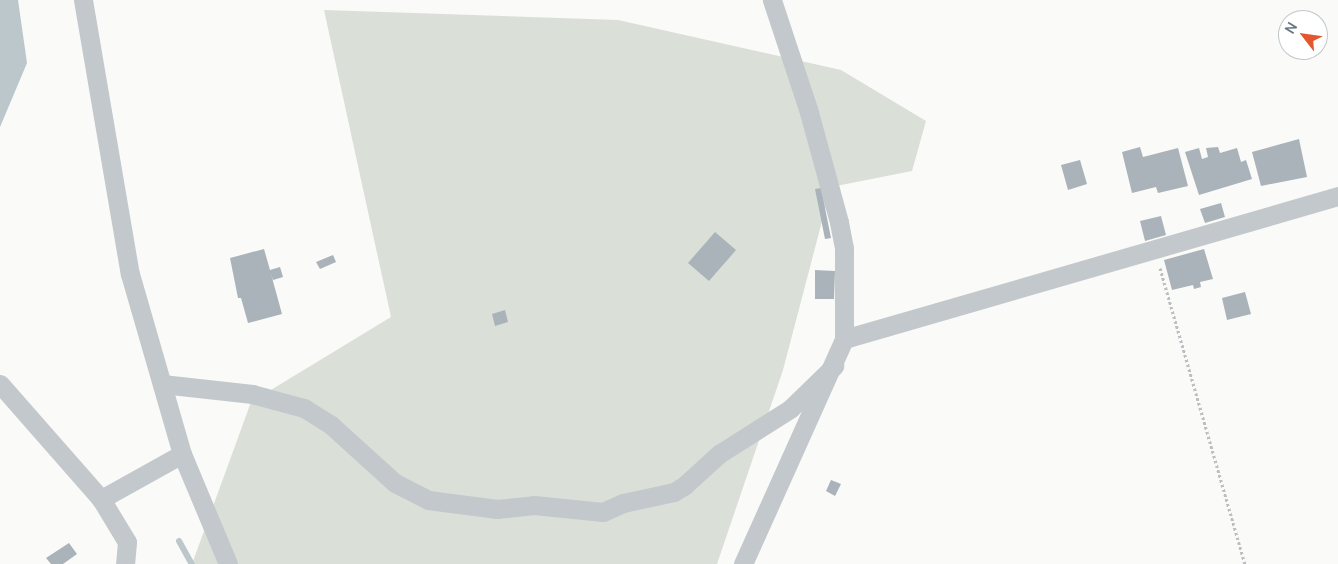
<!DOCTYPE html>
<html>
<head>
<meta charset="utf-8">
<style>
  body { margin:0 }
  #map { position:relative; width:1338px; height:564px; overflow:hidden; background:#fafaf8; font-family:Manrope,sans-serif }
  div>[style] { position:absolute }
  [style*='--x'] { left:calc(var(--x)*1px); top:calc(var(--y)*1px); width:calc(var(--w)*1px); rotate:calc(var(--a)*1deg) }
  .green>* { inset:0; background:#dadfd7 }
  .water>* { inset:0; background:#bbc7cb }
  .stream>* { height:6px; margin:-3px; padding:0 3px; transform-origin:3px; border-radius:3px; background:#bbc7cb }
  .building>* { inset:0; background:#aab3b9 }
  .path>* { height:3px; margin-top:-1.5px; transform-origin:0; background:repeating-linear-gradient(90deg,#bbbfc2 0 2.5px,transparent 0 5px) }
  .minor>* { height:19px; margin:-9.5px; padding:0 9.5px; transform-origin:9.5px; border-radius:9.5px; background:#c3c8cc }
  span { translate:-50% -50%; white-space:nowrap; text-align:center; line-height:1.15; -webkit-text-stroke:5px #fff; paint-order:stroke }
  .north { position:absolute; left:1278px; top:10px; width:50px; height:50px; box-sizing:border-box; background:#fff; border:1px solid #c1c8cd; border-radius:50%; rotate:300deg; font-size:14px; font-weight:700; line-height:20px; text-align:center; color:#657683 }
  .north::after { content:''; display:block; margin:auto; width:18px; height:22px; background:#e4572e; clip-path:polygon(50% 0,100% 100%,50% 72%,0 100%) }
</style>
</head>
<body>
<div id="map">
  <div class="green">
    <div style="clip-path:polygon(324px 10px,618px 20px,841px 70px,926px 121px,912px 171px,831px 187px,783px 370px,717px 564px,192px 564px,251px 402px,391px 317px)"></div>
  </div>
  <div class="water">
    <div style="clip-path:polygon(0 0,18px 0,27px 63px,0 127px)"></div>
  </div>
  <div class="stream">
    <div style="--x:179;--y:541;--w:26;--a:61"></div>
  </div>
  <div class="building">
    <div style="clip-path:polygon(1299px 139px,1307px 177px,1261px 186px,1252px 152px)"></div>
    <div style="clip-path:polygon(1140px 147px,1143px 157px,1178px 148px,1188px 186px,1158px 193px,1156px 187px,1132px 193px,1122px 152px)"></div>
    <div style="clip-path:polygon(1218px 147px,1220px 153px,1237px 148px,1241px 162px,1246px 160px,1252px 179px,1199px 195px,1185px 152px,1199px 148px,1202px 159px,1208px 157px,1206px 148px)"></div>
    <div style="clip-path:polygon(1080px 160px,1087px 184px,1068px 190px,1061px 165px)"></div>
    <div style="clip-path:polygon(821px 188px,831px 238px,825px 239px,815px 189px)"></div>
    <div style="clip-path:polygon(1221px 203px,1225px 217px,1205px 223px,1200px 209px)"></div>
    <div style="clip-path:polygon(1161px 216px,1166px 235px,1145px 241px,1140px 221px)"></div>
    <div style="clip-path:polygon(715px 232px,736px 250px,709px 281px,688px 263px)"></div>
    <div style="clip-path:polygon(264px 249px,270px 270px,280px 267px,283px 277px,273px 280px,271px 274px,282px 314px,248px 323px,241px 298px,238px 298px,230px 258px)"></div>
    <div style="clip-path:polygon(1204px 249px,1213px 279px,1200px 282px,1201px 287px,1194px 289px,1193px 285px,1172px 290px,1164px 260px)"></div>
    <div style="clip-path:polygon(333px 255px,336px 262px,320px 269px,316px 262px)"></div>
    <div style="clip-path:polygon(815px 270px,835px 271px,834px 299px,815px 299px)"></div>
    <div style="clip-path:polygon(1245px 292px,1251px 314px,1227px 320px,1222px 298px)"></div>
    <div style="clip-path:polygon(505px 310px,508px 322px,495px 326px,492px 314px)"></div>
    <div style="clip-path:polygon(831px 480px,841px 484px,835px 496px,826px 491px)"></div>
    <div style="clip-path:polygon(69px 543px,77px 554px,63px 564px,51px 564px,46px 558px)"></div>
  </div>
  <div class="path">
    <div style="--x:1160;--y:268;--w:308;--a:74"></div>
  </div>
  <div class="minor">
    <div style="--x:83;--y:0;--w:278;--a:80.3"></div>
    <div style="--x:130;--y:274;--w:187;--a:73.9"></div>
    <div style="--x:182;--y:454;--w:93;--a:150.9"></div>
    <div style="--x:844;--y:339;--w:514;--a:-16.14"></div>
    <div style="--x:0;--y:384;--w:153;--a:48.7"></div>
    <div style="--x:101;--y:499;--w:50;--a:58.8"></div>
    <div style="--x:127;--y:542;--w:22;--a:95"></div>
    <div style="--x:162;--y:384;--w:91;--a:6.3"></div>
    <div style="--x:252;--y:394;--w:54;--a:15.1"></div>
    <div style="--x:304;--y:408;--w:32;--a:32"></div>
    <div style="--x:331;--y:425;--w:86;--a:42.2"></div>
    <div style="--x:395;--y:483;--w:37;--a:27"></div>
    <div style="--x:428;--y:500;--w:70;--a:7.4"></div>
    <div style="--x:497;--y:509;--w:37;--a:-6"></div>
    <div style="--x:534;--y:505;--w:69;--a:5.8"></div>
    <div style="--x:603;--y:512;--w:22;--a:-24"></div>
    <div style="--x:623;--y:503;--w:52;--a:-12.2"></div>
    <div style="--x:674;--y:492;--w:13;--a:-32"></div>
    <div style="--x:685;--y:485;--w:46;--a:-42.4"></div>
    <div style="--x:719;--y:454;--w:84;--a:-32.4"></div>
    <div style="--x:790;--y:409;--w:62;--a:-44.3"></div>
    <div style="--x:182;--y:454;--w:119;--a:67.3"></div>
    <div style="--x:743;--y:564;--w:247;--a:-65.8"></div>
    <div style="--x:844;--y:339;--w:91;--a:-90"></div>
    <div style="--x:844;--y:248;--w:26;--a:-101"></div>
    <div style="--x:839;--y:222;--w:117;--a:-105.3"></div>
    <div style="--x:808;--y:109;--w:115;--a:-108.3"></div>
  </div>
  <div class="north">N</div>
</div>
</body>
</html>
